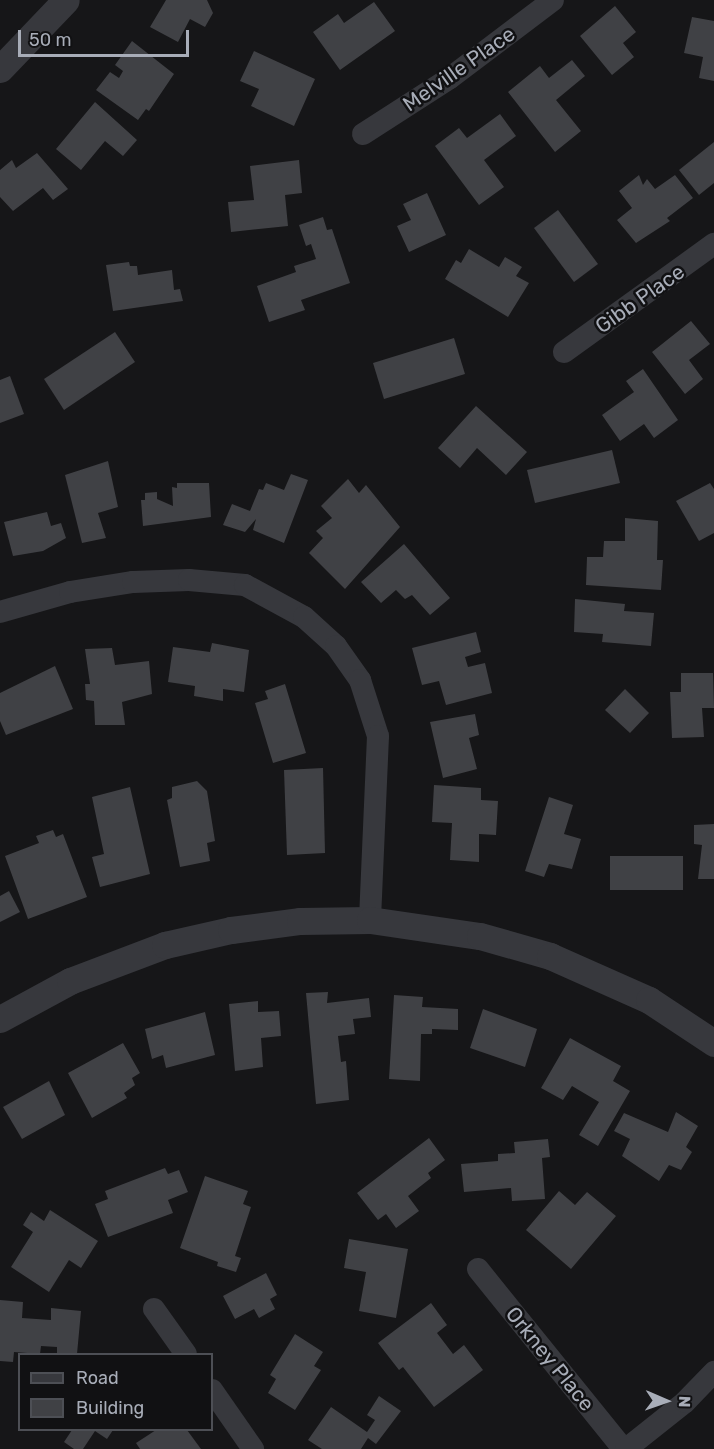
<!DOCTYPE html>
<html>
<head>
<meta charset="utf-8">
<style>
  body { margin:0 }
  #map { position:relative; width:714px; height:1449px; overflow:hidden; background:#161618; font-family:Rubik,sans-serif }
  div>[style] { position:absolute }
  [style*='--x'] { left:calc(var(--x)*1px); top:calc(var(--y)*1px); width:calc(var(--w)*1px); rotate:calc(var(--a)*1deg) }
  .building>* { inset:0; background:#404145 }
  .minor>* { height:22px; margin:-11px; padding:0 11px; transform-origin:11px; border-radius:11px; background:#37383d }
  .tertiary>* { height:27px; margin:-13.5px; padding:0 13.5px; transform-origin:13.5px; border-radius:13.5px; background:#37383d }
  span { translate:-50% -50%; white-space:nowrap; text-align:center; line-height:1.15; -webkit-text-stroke:5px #111113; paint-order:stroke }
  .street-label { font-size:21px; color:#a8adb8 }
  .legend { position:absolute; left:18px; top:1353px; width:195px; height:78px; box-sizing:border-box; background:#111113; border:2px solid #4d4f55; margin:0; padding:8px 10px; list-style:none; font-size:18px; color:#a8adb8 }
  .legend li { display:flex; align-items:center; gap:12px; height:30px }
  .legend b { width:30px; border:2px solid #4d4f55 }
  .north { position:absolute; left:636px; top:1371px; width:60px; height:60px; -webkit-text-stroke:4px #111113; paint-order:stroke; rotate:92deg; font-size:16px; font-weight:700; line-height:24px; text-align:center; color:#a8adb8 }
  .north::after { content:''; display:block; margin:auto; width:21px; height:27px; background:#a8adb8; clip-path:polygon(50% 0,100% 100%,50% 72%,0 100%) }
  .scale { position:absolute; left:18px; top:30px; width:171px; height:27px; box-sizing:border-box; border:3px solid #a8adb8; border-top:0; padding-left:8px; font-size:18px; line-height:21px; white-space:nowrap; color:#a8adb8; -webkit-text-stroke:4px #111113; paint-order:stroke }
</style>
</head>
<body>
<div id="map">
  <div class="building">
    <div style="clip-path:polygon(166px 0,207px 0,213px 13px,205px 27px,190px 19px,178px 42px,150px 27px)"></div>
    <div style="clip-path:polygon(374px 2px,395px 31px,340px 70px,313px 32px,338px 14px,344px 23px)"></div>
    <div style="clip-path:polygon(615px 6px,636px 32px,623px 43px,634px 57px,612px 75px,580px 36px)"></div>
    <div style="clip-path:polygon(692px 17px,714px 21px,714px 81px,699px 78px,703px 57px,684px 53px)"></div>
    <div style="clip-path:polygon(132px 41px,174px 74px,149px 111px,146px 109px,138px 120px,96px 90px,110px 72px,119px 78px,123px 71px,115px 65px)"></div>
    <div style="clip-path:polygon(254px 51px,315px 79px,294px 126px,251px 106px,259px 89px,240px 81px)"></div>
    <div style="clip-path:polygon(572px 60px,585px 76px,556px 100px,581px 131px,555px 152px,508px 92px,540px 66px,549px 78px)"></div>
    <div style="clip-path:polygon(95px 102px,137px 140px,123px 156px,105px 141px,81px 170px,56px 149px)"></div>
    <div style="clip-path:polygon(500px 114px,516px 136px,484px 160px,504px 187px,479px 205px,435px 146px,459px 128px,467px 138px)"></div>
    <div style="clip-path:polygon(714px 142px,714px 183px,699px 195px,679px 170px)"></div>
    <div style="clip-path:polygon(37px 153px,68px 189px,53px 200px,43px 188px,13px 211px,0 197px,0 170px,12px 160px,16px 168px)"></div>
    <div style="clip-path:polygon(299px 160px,302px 193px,285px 195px,288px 226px,231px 232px,228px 202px,254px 200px,250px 166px)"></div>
    <div style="clip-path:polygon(639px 175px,643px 185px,647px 179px,655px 189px,675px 175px,693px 198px,667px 218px,670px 221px,636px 243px,617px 220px,632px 208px,619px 191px)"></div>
    <div style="clip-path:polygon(427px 193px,446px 235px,409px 252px,397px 226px,411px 220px,403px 204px)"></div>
    <div style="clip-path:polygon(558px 210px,598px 264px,574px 282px,534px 228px)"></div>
    <div style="clip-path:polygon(323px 217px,327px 230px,332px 229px,350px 283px,301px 300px,305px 310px,269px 322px,257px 286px,296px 272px,294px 266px,316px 259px,311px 244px,306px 246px,299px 225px)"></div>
    <div style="clip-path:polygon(469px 249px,499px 267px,505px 257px,522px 267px,516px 276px,529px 283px,508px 317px,445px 279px,456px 260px,461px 263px)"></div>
    <div style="clip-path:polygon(129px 262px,130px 266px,137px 266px,138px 275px,172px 270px,174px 290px,180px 289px,183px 301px,113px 311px,106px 265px)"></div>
    <div style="clip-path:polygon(691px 321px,710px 344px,689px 360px,703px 379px,685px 394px,652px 352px)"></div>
    <div style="clip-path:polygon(115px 332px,135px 362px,64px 410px,44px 379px)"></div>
    <div style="clip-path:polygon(454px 338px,465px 374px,384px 399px,373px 363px)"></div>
    <div style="clip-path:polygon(643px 369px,678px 420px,654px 438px,644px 424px,620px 441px,602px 415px,634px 392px,626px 381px)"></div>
    <div style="clip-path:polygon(10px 376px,24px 414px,0 423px,0 380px)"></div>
    <div style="clip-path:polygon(476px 406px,527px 452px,506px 475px,477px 448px,460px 468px,438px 448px)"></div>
    <div style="clip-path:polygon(612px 450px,620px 483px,535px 503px,527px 470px)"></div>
    <div style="clip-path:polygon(108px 461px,118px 507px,98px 513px,106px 538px,82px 543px,65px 475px)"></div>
    <div style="clip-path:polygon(291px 474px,308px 480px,284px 543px,253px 530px,256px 519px,245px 532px,223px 525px,232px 504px,250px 511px,259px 489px,263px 490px,266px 483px,284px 490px)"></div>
    <div style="clip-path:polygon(348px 479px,359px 493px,366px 485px,400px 527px,345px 589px,309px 553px,323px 538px,316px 531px,332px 518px,321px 506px)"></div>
    <div style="clip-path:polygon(177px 483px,209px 483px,211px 517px,143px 526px,141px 500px,145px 500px,145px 493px,157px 492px,157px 499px,173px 506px,172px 487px,177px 488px)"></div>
    <div style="clip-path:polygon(710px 483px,714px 489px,714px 533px,699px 541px,676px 501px)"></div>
    <div style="clip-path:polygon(47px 512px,51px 526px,61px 523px,66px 538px,43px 551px,13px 556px,4px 522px)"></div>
    <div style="clip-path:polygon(625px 518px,658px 521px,657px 560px,663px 560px,661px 590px,586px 585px,587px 557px,603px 557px,604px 541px,625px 541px)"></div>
    <div style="clip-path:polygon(404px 544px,450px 598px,430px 615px,412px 595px,405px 599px,396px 590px,381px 603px,361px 582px)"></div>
    <div style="clip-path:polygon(575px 599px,625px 604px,624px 611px,654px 613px,651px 646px,602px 642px,603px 634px,574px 632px)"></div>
    <div style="clip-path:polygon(476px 632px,481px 652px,465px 657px,468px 667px,485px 663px,492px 693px,446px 705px,439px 681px,422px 685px,412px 648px)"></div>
    <div style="clip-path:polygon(212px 643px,249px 650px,244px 692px,223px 689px,223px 701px,194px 696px,195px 686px,168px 682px,173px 647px,210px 652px)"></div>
    <div style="clip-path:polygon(112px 648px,115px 665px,149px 661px,152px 694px,122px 702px,125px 725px,95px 725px,94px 701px,86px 700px,85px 684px,90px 684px,85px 649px)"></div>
    <div style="clip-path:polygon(55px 666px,73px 709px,6px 735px,0 721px,0 693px)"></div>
    <div style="clip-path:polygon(681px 673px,713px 673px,714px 708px,702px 708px,704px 737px,672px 738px,670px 692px,681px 692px)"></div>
    <div style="clip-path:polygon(285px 684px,306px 753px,273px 763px,255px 703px,268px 699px,265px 691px)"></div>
    <div style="clip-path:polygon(625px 689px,649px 713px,630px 733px,605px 710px)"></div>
    <div style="clip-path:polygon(475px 714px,479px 735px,469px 738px,477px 769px,443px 778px,430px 722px)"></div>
    <div style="clip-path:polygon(323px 768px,325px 853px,287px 855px,284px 770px)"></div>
    <div style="clip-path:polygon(197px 781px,207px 791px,215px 841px,207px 843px,210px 861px,180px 867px,167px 800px,172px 798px,172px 787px)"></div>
    <div style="clip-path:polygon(434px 785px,481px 788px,481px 800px,498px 801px,496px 835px,479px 834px,479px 862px,450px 860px,452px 823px,432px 822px)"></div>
    <div style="clip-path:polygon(130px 787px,150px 874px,100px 887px,92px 857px,104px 854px,92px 797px)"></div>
    <div style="clip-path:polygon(549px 797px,573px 805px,564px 834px,581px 839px,572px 869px,549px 864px,544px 877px,525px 871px)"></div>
    <div style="clip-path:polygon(714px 824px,714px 879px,698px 879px,702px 845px,694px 844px,694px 825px)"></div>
    <div style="clip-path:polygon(53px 830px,56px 837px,63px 834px,87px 897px,28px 919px,5px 856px,39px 843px,36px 836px)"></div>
    <div style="clip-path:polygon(610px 856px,683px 856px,683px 890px,610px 890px)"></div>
    <div style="clip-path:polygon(9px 891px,20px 912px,0 922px,0 896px)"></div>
    <div style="clip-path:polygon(328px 992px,327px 1003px,369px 998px,371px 1017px,353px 1019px,355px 1034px,338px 1036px,341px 1062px,346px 1061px,349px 1100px,316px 1104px,306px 993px)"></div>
    <div style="clip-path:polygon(394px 995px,423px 997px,422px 1007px,458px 1009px,458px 1030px,432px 1029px,432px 1034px,421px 1034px,420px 1081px,389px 1079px)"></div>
    <div style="clip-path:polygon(258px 1001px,258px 1012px,279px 1011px,281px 1036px,261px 1038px,263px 1067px,235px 1071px,229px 1004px)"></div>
    <div style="clip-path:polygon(483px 1009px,537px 1029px,525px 1067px,470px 1048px)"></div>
    <div style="clip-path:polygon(205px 1012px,215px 1055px,166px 1068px,163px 1055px,152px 1059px,145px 1029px)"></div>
    <div style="clip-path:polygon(570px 1038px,621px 1066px,613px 1081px,630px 1091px,598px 1146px,579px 1135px,599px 1102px,572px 1086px,563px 1100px,541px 1088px)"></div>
    <div style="clip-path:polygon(123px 1043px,140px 1073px,132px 1078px,135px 1085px,124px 1093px,127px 1098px,92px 1118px,68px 1073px)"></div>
    <div style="clip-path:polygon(49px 1081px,65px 1115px,22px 1139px,3px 1107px)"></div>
    <div style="clip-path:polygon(676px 1112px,698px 1126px,686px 1147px,692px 1152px,681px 1170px,669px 1165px,659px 1181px,622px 1156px,630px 1139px,614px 1131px,624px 1113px,668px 1132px)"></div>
    <div style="clip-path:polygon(429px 1138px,445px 1160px,428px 1173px,431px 1178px,408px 1196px,419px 1211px,396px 1228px,386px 1214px,378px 1220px,357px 1193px)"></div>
    <div style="clip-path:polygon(548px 1139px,550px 1157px,542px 1158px,545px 1199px,512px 1201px,511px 1188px,464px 1192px,461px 1164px,498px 1161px,498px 1154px,515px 1153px,514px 1142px)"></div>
    <div style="clip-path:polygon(165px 1168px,168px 1174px,179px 1170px,188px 1192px,168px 1200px,173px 1213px,108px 1237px,95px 1204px,108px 1199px,105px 1191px)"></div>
    <div style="clip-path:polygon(205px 1176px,248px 1191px,243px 1204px,251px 1207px,235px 1256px,241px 1258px,236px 1272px,217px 1266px,218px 1262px,180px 1248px)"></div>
    <div style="clip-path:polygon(559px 1191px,575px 1205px,587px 1192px,616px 1216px,571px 1269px,526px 1230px)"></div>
    <div style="clip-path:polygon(50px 1210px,98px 1241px,81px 1268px,69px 1260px,49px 1292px,11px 1267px,33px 1232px,23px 1225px,31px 1212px,44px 1221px)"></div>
    <div style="clip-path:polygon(349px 1239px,408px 1249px,396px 1318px,359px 1311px,366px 1272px,344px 1268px)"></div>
    <div style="clip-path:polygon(266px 1273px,277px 1295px,270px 1299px,275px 1309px,259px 1318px,254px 1309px,235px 1319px,223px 1296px)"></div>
    <div style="clip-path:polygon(0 1300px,23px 1302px,22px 1318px,51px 1320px,51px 1308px,81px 1311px,77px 1354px,57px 1354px,57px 1347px,41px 1346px,40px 1354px,14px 1352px,13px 1362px,0 1361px)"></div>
    <div style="clip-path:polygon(431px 1303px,447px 1325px,437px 1333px,453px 1354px,464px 1345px,483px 1370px,434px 1407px,403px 1367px,399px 1370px,378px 1343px)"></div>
    <div style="clip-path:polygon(295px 1334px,323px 1352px,314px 1366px,321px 1370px,295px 1410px,268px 1393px,276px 1379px,270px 1375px)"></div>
    <div style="clip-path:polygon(379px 1396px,401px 1411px,376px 1444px,368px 1438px,361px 1449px,322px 1449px,308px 1440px,331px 1407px,367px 1432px,375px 1420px,367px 1415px)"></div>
    <div style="clip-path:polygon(72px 1430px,113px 1430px,107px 1439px,95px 1431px,83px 1449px,74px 1449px,64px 1442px)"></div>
    <div style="clip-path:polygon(156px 1430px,187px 1430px,201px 1449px,140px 1449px,136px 1443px)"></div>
  </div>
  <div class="minor">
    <div style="--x:363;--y:134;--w:103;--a:-32.8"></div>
    <div style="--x:450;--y:78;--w:129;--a:-37.1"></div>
    <div style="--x:564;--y:352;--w:185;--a:-35.8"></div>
    <div style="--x:0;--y:612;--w:73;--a:-15.9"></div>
    <div style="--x:70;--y:592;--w:64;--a:-9"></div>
    <div style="--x:133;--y:582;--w:56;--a:-2"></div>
    <div style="--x:189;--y:580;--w:56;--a:5.1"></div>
    <div style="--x:245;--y:585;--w:67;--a:28.5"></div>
    <div style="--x:304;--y:617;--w:43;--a:42.2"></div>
    <div style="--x:336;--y:646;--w:42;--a:54.8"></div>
    <div style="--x:360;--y:680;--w:59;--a:72.2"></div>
    <div style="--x:378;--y:736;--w:184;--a:92.5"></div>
    <div style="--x:478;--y:1269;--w:231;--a:51.1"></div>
    <div style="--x:154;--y:1309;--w:55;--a:54.6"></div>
    <div style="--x:212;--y:1390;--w:72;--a:55.2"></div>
    <div style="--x:626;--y:1449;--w:75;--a:-38.5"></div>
    <div style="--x:685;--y:1402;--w:42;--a:-46"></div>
  </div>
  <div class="tertiary">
    <div style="--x:0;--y:69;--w:95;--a:-46.3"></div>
    <div style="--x:0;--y:1019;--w:80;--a:-28.5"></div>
    <div style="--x:70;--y:981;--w:102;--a:-20.8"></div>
    <div style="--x:165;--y:945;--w:68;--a:-12.8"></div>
    <div style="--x:231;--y:930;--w:70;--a:-7.4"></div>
    <div style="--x:300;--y:921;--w:70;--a:-0.8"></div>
    <div style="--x:370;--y:920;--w:111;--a:8.3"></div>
    <div style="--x:480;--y:936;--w:73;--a:15.9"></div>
    <div style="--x:550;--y:956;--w:108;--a:24"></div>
    <div style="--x:649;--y:1000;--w:78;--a:33.5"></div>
  </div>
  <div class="street-label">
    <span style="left:459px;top:69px;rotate:-35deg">Melville Place</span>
    <span style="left:640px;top:299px;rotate:-35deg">Gibb Place</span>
    <span style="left:550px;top:1359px;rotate:51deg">Orkney Place</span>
  </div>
  <ul class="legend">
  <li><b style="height:8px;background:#37383d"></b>Road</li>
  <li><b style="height:16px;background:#404145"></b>Building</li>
  </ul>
  <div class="north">N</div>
  <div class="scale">50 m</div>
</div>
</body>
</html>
